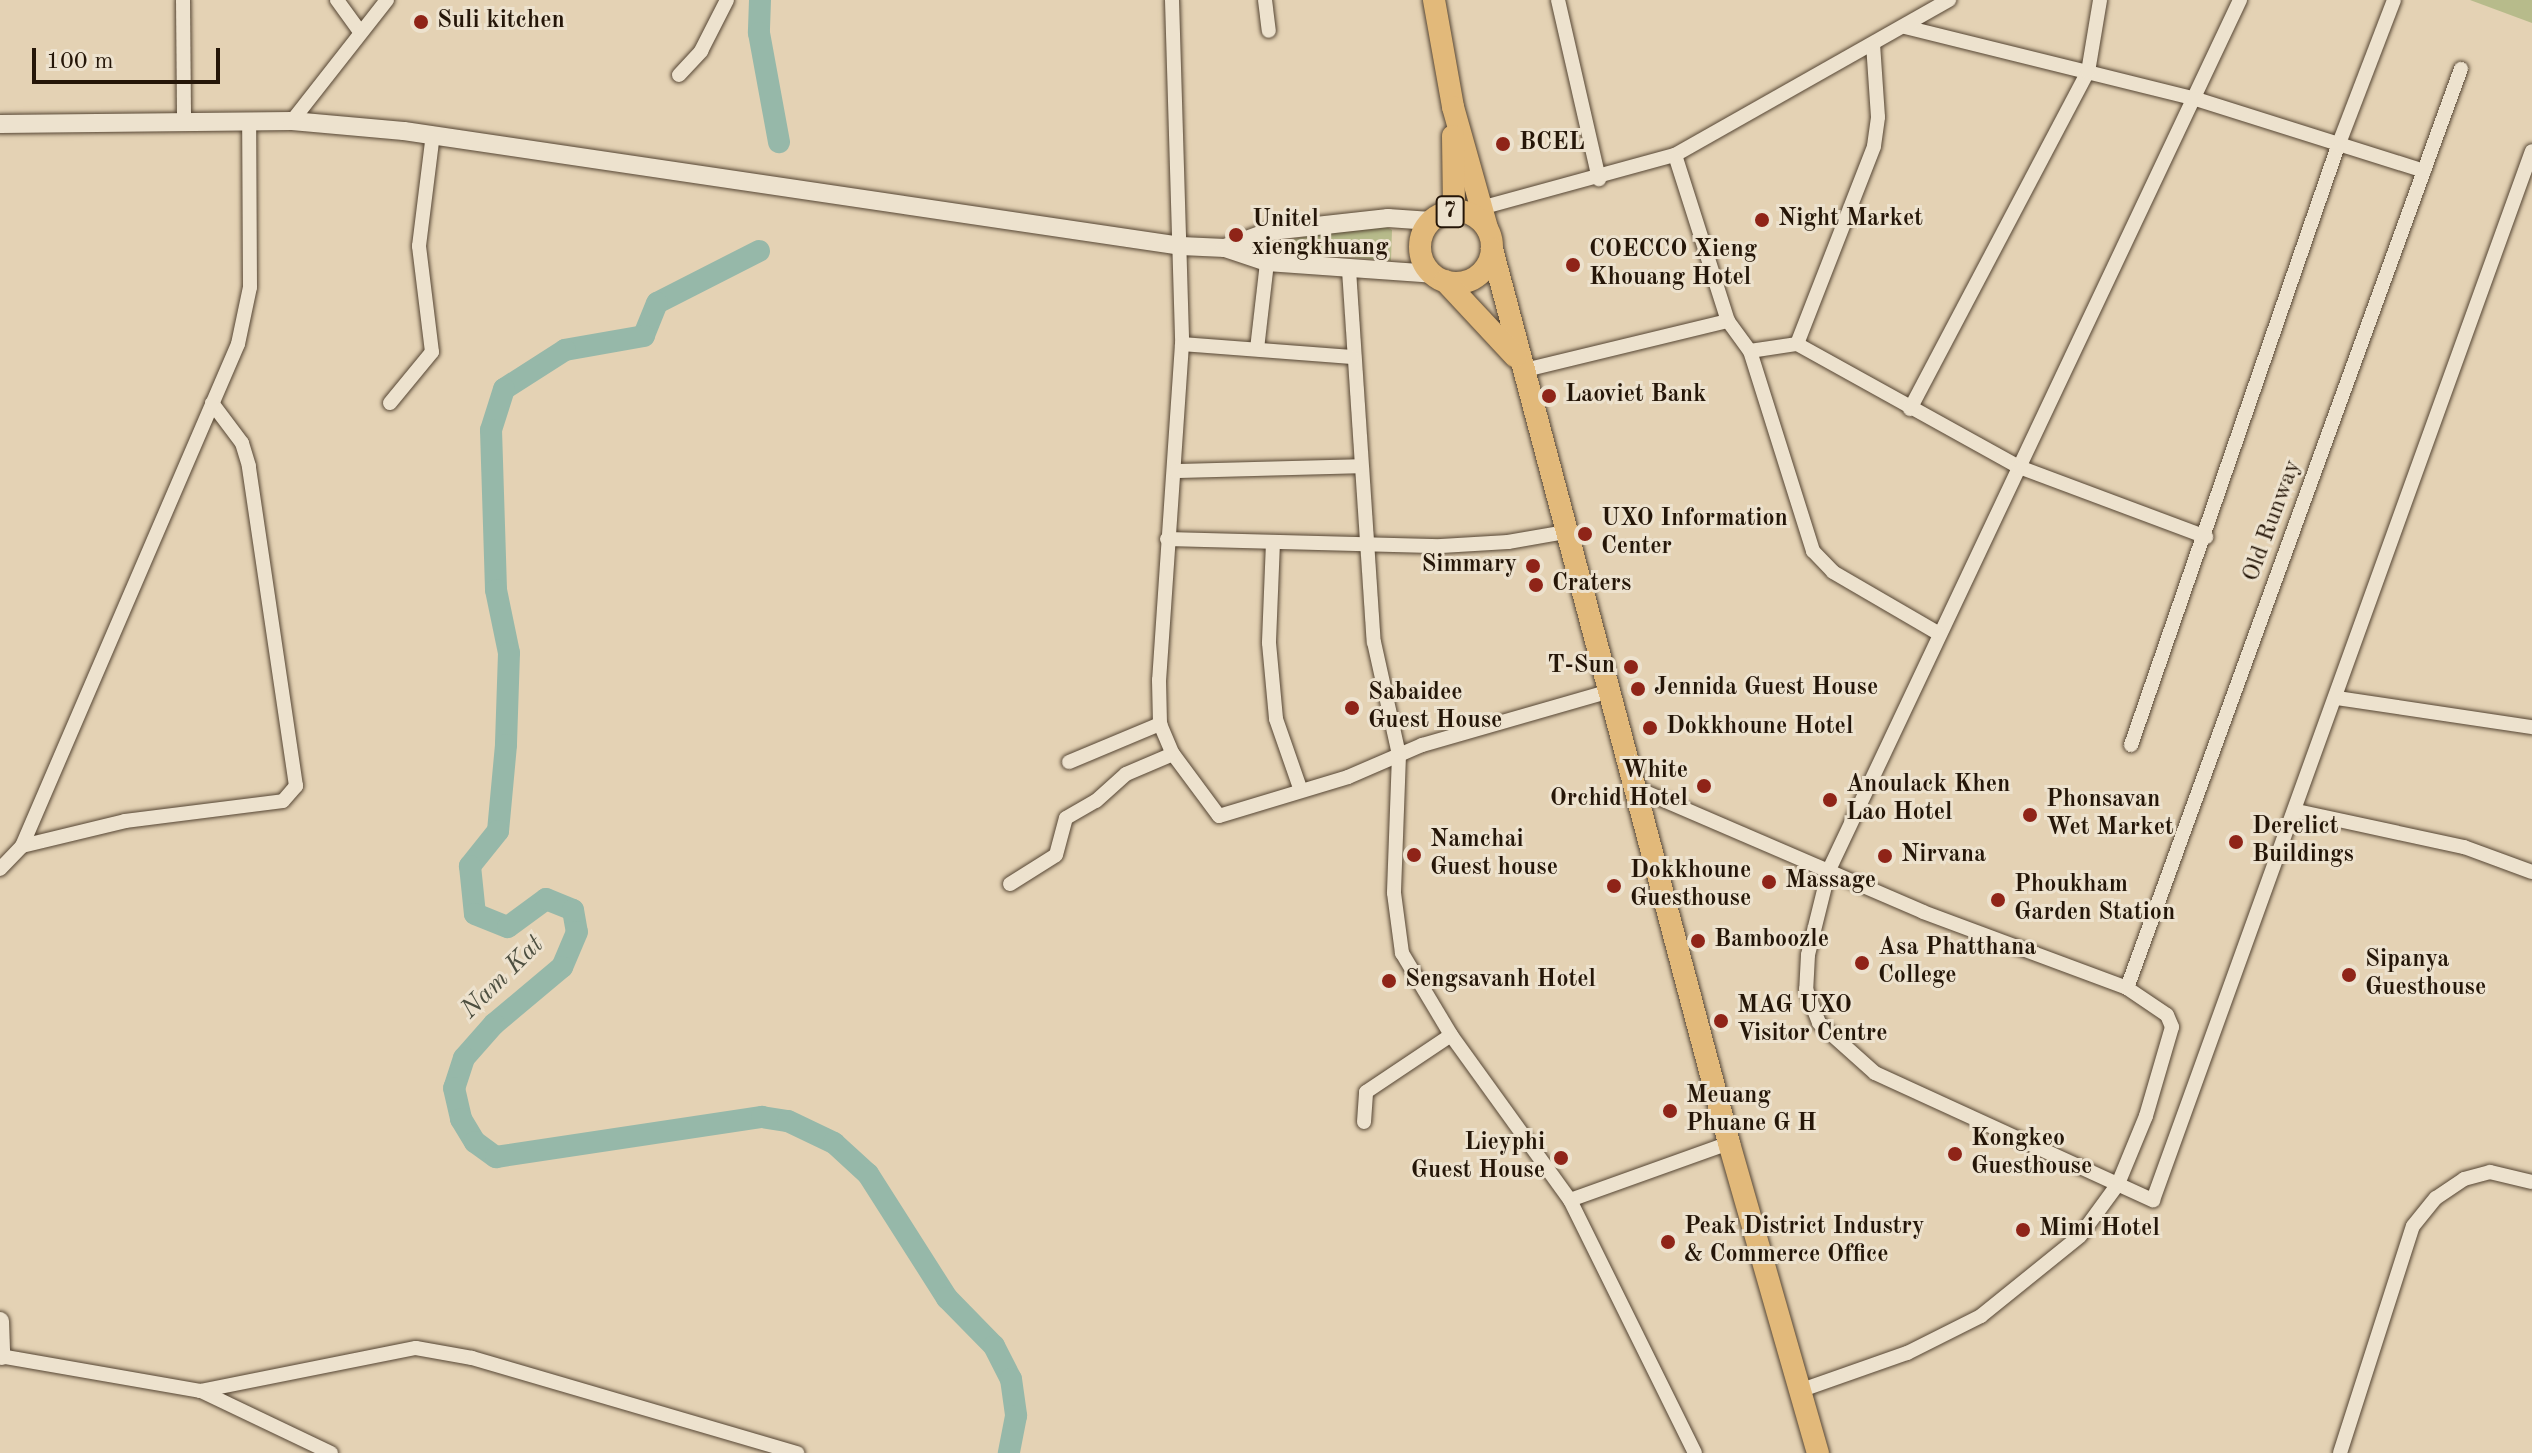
<!DOCTYPE html>
<html>
<head>
<meta charset="utf-8">
<style>
  body { margin:0 }
  #map { position:relative; width:2532px; height:1453px; overflow:hidden; background:#e4d2b4; font-family:"Old Standard TT",serif }
  div>[style] { position:absolute }
  [style*='--x'] { left:calc(var(--x)*1px); top:calc(var(--y)*1px); width:calc(var(--w)*1px); rotate:calc(var(--a)*1deg) }
  .green>* { inset:0; background:#b7bb8b }
  .river>* { height:22px; margin:-11px; padding:0 11px; transform-origin:11px; border-radius:11px; background:#96b8a9 }
  .roads { filter:drop-shadow(0 0 2px #554533) drop-shadow(0 0 2px #554533) }
  .minor>* { height:14px; margin:-7px; padding:0 7px; transform-origin:7px; border-radius:7px; background:#ede2ce }
  .tertiary>* { height:18px; margin:-9px; padding:0 9px; transform-origin:9px; border-radius:9px; background:#ede2ce }
  .trunk>* { height:22px; margin:-11px; padding:0 11px; transform-origin:11px; border-radius:11px; background:#e2b97a }
  .trunk>.ring { margin:-11px; padding:0; box-sizing:content-box; background:none; border:22px solid #e2b97a; border-radius:50% }
  .dots>* { width:22px; height:22px; translate:-50% -50%; box-sizing:border-box; border:4px solid #ede2ce; border-radius:50% }
  span { translate:-50% -50%; white-space:nowrap; text-align:center; line-height:1.15; -webkit-text-stroke:6px #ede2ce; paint-order:stroke }
  .shield-label span { padding:2px 6px; background:#ede2ce; border:2px solid; border-radius:6px; -webkit-text-stroke-width:0 }
  .shield-label { font-size:22px; color:#251608; font-weight:700 }
  .poi-label { font-size:24px; color:#251608; font-weight:700 }
  .left { translate:0 -50%; text-align:left }
  .right { translate:-100% -50%; text-align:right }
  .street-label { font-size:24px; color:#251608 }
  .water-label { font-size:26px; color:#4d4f40; font-style:italic }
  .scale { position:absolute; left:32px; top:48px; width:188px; height:36px; box-sizing:border-box; border:4px solid #251608; border-top:0; padding-left:10px; font-size:24px; line-height:28px; white-space:nowrap; color:#251608; -webkit-text-stroke:6px #ede2ce; paint-order:stroke }
</style>
</head>
<body>
<div id="map">
  <div class="green">
    <div style="clip-path:polygon(2470px 0,2532px 0,2532px 23px)"></div>
    <div style="clip-path:polygon(1380px 223px,1392px 230px,1391px 261px,1271px 249px,1271px 243px)"></div>
  </div>
  <div class="river">
    <div style="--x:760;--y:0;--w:33;--a:92"></div>
    <div style="--x:759;--y:33;--w:111;--a:79.6"></div>
    <div style="--x:759;--y:251;--w:114;--a:153"></div>
    <div style="--x:657;--y:303;--w:35;--a:112"></div>
    <div style="--x:644;--y:336;--w:80;--a:170"></div>
    <div style="--x:565;--y:350;--w:72;--a:147.4"></div>
    <div style="--x:504;--y:389;--w:43;--a:107.6"></div>
    <div style="--x:491;--y:430;--w:160;--a:88.2"></div>
    <div style="--x:496;--y:590;--w:64;--a:78.3"></div>
    <div style="--x:509;--y:653;--w:92;--a:91.9"></div>
    <div style="--x:506;--y:745;--w:86;--a:95.3"></div>
    <div style="--x:498;--y:831;--w:45;--a:128.7"></div>
    <div style="--x:470;--y:866;--w:48;--a:84.1"></div>
    <div style="--x:475;--y:914;--w:35;--a:22"></div>
    <div style="--x:508;--y:927;--w:47;--a:-36.4"></div>
    <div style="--x:546;--y:899;--w:29;--a:22"></div>
    <div style="--x:573;--y:910;--w:22;--a:80"></div>
    <div style="--x:577;--y:932;--w:38;--a:113"></div>
    <div style="--x:562;--y:967;--w:89;--a:140"></div>
    <div style="--x:494;--y:1024;--w:45;--a:131.4"></div>
    <div style="--x:464;--y:1058;--w:32;--a:108"></div>
    <div style="--x:454;--y:1088;--w:32;--a:77"></div>
    <div style="--x:461;--y:1119;--w:27;--a:59"></div>
    <div style="--x:475;--y:1142;--w:26;--a:36"></div>
    <div style="--x:496;--y:1157;--w:269;--a:-8.6"></div>
    <div style="--x:762;--y:1117;--w:26;--a:9"></div>
    <div style="--x:788;--y:1121;--w:51;--a:25.6"></div>
    <div style="--x:834;--y:1143;--w:46;--a:42.4"></div>
    <div style="--x:868;--y:1174;--w:147;--a:57.5"></div>
    <div style="--x:947;--y:1298;--w:67;--a:45.6"></div>
    <div style="--x:994;--y:1346;--w:37;--a:63"></div>
    <div style="--x:1011;--y:1379;--w:37;--a:82"></div>
    <div style="--x:1016;--y:1416;--w:38;--a:101"></div>
  </div>
  <div class="roads">
    <div class="minor">
      <div style="--x:183;--y:0;--w:124;--a:89.5"></div>
      <div style="--x:337;--y:0;--w:39;--a:54"></div>
      <div style="--x:1172;--y:0;--w:344;--a:88.3"></div>
      <div style="--x:1182;--y:344;--w:337;--a:93.9"></div>
      <div style="--x:1159;--y:680;--w:44;--a:88.7"></div>
      <div style="--x:1160;--y:724;--w:33;--a:67"></div>
      <div style="--x:1173;--y:754;--w:77;--a:53.4"></div>
      <div style="--x:1219;--y:816;--w:135;--a:-16.8"></div>
      <div style="--x:1348;--y:777;--w:81;--a:-23.4"></div>
      <div style="--x:1422;--y:745;--w:196;--a:-16"></div>
      <div style="--x:1265;--y:0;--w:31;--a:83"></div>
      <div style="--x:1558;--y:0;--w:184;--a:77.1"></div>
      <div style="--x:2240;--y:0;--w:962;--a:115.29"></div>
      <div style="--x:1829;--y:870;--w:88;--a:103.9"></div>
      <div style="--x:1808;--y:955;--w:34;--a:93"></div>
      <div style="--x:1806;--y:989;--w:36;--a:69"></div>
      <div style="--x:1819;--y:1023;--w:75;--a:41.8"></div>
      <div style="--x:1875;--y:1073;--w:306;--a:24.6"></div>
      <div style="--x:2153;--y:1200;--w:1115;--a:-70.14"></div>
      <div style="--x:1905;--y:27;--w:300;--a:13.9"></div>
      <div style="--x:2196;--y:99;--w:239;--a:17.5"></div>
      <div style="--x:679;--y:75;--w:33;--a:-47"></div>
      <div style="--x:701;--y:51;--w:57;--a:-63"></div>
      <div style="--x:292;--y:121;--w:154;--a:-51.9"></div>
      <div style="--x:1675;--y:155;--w:174;--a:72.3"></div>
      <div style="--x:1728;--y:321;--w:37;--a:54"></div>
      <div style="--x:1750;--y:351;--w:210;--a:72.5"></div>
      <div style="--x:1813;--y:551;--w:29;--a:46"></div>
      <div style="--x:1833;--y:572;--w:121;--a:30.2"></div>
      <div style="--x:1481;--y:208;--w:201;--a:-15.3"></div>
      <div style="--x:1675;--y:155;--w:315;--a:-29.5"></div>
      <div style="--x:1349;--y:270;--w:373;--a:86.2"></div>
      <div style="--x:1374;--y:642;--w:116;--a:77.5"></div>
      <div style="--x:1399;--y:755;--w:138;--a:92.1"></div>
      <div style="--x:1394;--y:893;--w:61;--a:82.4"></div>
      <div style="--x:1402;--y:953;--w:96;--a:59.1"></div>
      <div style="--x:1451;--y:1035;--w:203;--a:54.2"></div>
      <div style="--x:1570;--y:1200;--w:282;--a:63.7"></div>
      <div style="--x:1182;--y:344;--w:170;--a:4.4"></div>
      <div style="--x:1797;--y:344;--w:212;--a:-68.7"></div>
      <div style="--x:1874;--y:146;--w:29;--a:-82"></div>
      <div style="--x:1878;--y:117;--w:73;--a:-93.9"></div>
      <div style="--x:1257;--y:349;--w:88;--a:-83.4"></div>
      <div style="--x:1750;--y:351;--w:48;--a:-8.5"></div>
      <div style="--x:1797;--y:344;--w:254;--a:29"></div>
      <div style="--x:2019;--y:467;--w:200;--a:20.5"></div>
      <div style="--x:1521;--y:371;--w:213;--a:-13.6"></div>
      <div style="--x:390;--y:403;--w:66;--a:-50.5"></div>
      <div style="--x:432;--y:352;--w:107;--a:-97"></div>
      <div style="--x:419;--y:246;--w:113;--a:-82.9"></div>
      <div style="--x:1910;--y:409;--w:381;--a:-62.2"></div>
      <div style="--x:2088;--y:72;--w:73;--a:-80.5"></div>
      <div style="--x:1176;--y:471;--w:185;--a:-1.5"></div>
      <div style="--x:1167;--y:539;--w:274;--a:1.5"></div>
      <div style="--x:1441;--y:546;--w:67;--a:-3.4"></div>
      <div style="--x:1508;--y:542;--w:59;--a:-9.8"></div>
      <div style="--x:1273;--y:542;--w:101;--a:92.3"></div>
      <div style="--x:1269;--y:643;--w:76;--a:84.7"></div>
      <div style="--x:1276;--y:719;--w:73;--a:70.8"></div>
      <div style="--x:2337;--y:698;--w:197;--a:8.5"></div>
      <div style="--x:2131;--y:745;--w:634;--a:-70.94"></div>
      <div style="--x:2338;--y:146;--w:156;--a:-69"></div>
      <div style="--x:1069;--y:762;--w:99;--a:-22.7"></div>
      <div style="--x:1638;--y:789;--w:310;--a:23.3"></div>
      <div style="--x:1923;--y:912;--w:218;--a:20.4"></div>
      <div style="--x:2127;--y:988;--w:48;--a:34"></div>
      <div style="--x:2167;--y:1015;--w:13;--a:67"></div>
      <div style="--x:2172;--y:1027;--w:93;--a:106.3"></div>
      <div style="--x:2146;--y:1116;--w:74;--a:112.4"></div>
      <div style="--x:2118;--y:1184;--w:64;--a:126.2"></div>
      <div style="--x:2080;--y:1236;--w:127;--a:141.1"></div>
      <div style="--x:1981;--y:1316;--w:83;--a:153.4"></div>
      <div style="--x:1907;--y:1353;--w:114;--a:160.6"></div>
      <div style="--x:2297;--y:811;--w:171;--a:12.2"></div>
      <div style="--x:2464;--y:847;--w:72;--a:20.2"></div>
      <div style="--x:22;--y:846;--w:106;--a:-13.6"></div>
      <div style="--x:125;--y:821;--w:159;--a:-7.2"></div>
      <div style="--x:283;--y:801;--w:20;--a:-49"></div>
      <div style="--x:296;--y:786;--w:323;--a:-98.4"></div>
      <div style="--x:249;--y:466;--w:24;--a:-107"></div>
      <div style="--x:242;--y:443;--w:50;--a:-126.9"></div>
      <div style="--x:0;--y:869;--w:32;--a:-46"></div>
      <div style="--x:22;--y:846;--w:546;--a:-66.72"></div>
      <div style="--x:238;--y:344;--w:58;--a:-78.1"></div>
      <div style="--x:250;--y:287;--w:165;--a:-90.3"></div>
      <div style="--x:1010;--y:884;--w:54;--a:-32.2"></div>
      <div style="--x:1056;--y:855;--w:38;--a:-75"></div>
      <div style="--x:1066;--y:818;--w:34;--a:-30"></div>
      <div style="--x:1096;--y:801;--w:40;--a:-42"></div>
      <div style="--x:1126;--y:774;--w:51;--a:-23.1"></div>
      <div style="--x:2127;--y:988;--w:978;--a:-70.03"></div>
      <div style="--x:1364;--y:1122;--w:30;--a:-86"></div>
      <div style="--x:1366;--y:1092;--w:102;--a:-33.8"></div>
      <div style="--x:1570;--y:1200;--w:169;--a:-19.7"></div>
      <div style="--x:0;--y:1356;--w:203;--a:9.9"></div>
      <div style="--x:200;--y:1391;--w:220;--a:-11.3"></div>
      <div style="--x:416;--y:1348;--w:57;--a:10.1"></div>
      <div style="--x:472;--y:1358;--w:339;--a:16.3"></div>
      <div style="--x:201;--y:1391;--w:144;--a:25.5"></div>
      <div style="--x:2340;--y:1453;--w:238;--a:-72.2"></div>
      <div style="--x:2413;--y:1226;--w:36;--a:-51"></div>
      <div style="--x:2436;--y:1198;--w:34;--a:-34"></div>
      <div style="--x:2464;--y:1179;--w:27;--a:-15"></div>
      <div style="--x:2490;--y:1172;--w:43;--a:13.4"></div>
    </div>
    <div class="tertiary">
      <div style="--x:0;--y:124;--w:292;--a:-0.6"></div>
      <div style="--x:292;--y:121;--w:112;--a:5.1"></div>
      <div style="--x:404;--y:131;--w:785;--a:8.42"></div>
      <div style="--x:1181;--y:246;--w:44;--a:2.6"></div>
      <div style="--x:1225;--y:248;--w:44;--a:18.4"></div>
      <div style="--x:1267;--y:262;--w:166;--a:4.1"></div>
      <div style="--x:1225;--y:248;--w:49;--a:-20.3"></div>
      <div style="--x:1271;--y:231;--w:118;--a:-6.3"></div>
      <div style="--x:1388;--y:218;--w:43;--a:4"></div>
      <div style="--x:0;--y:1321;--w:35;--a:88"></div>
    </div>
    <div class="trunk">
      <div style="--x:1434;--y:0;--w:109;--a:79.9"></div>
      <div style="--x:1453;--y:107;--w:126;--a:74.3"></div>
      <div style="--x:1453;--y:136;--w:75;--a:89.2"></div>
      <div class="ring" style="left:1420px;top:211px;width:50px;height:50px"></div>
      <div style="--x:1492;--y:249;--w:925;--a:75.15"></div>
      <div style="--x:1729;--y:1143;--w:323;--a:74"></div>
      <div style="--x:1445;--y:281;--w:103;--a:47"></div>
    </div>
  </div>
  <div class="dots">
    <div style="left:421px;top:22px;background:#8f2418"></div>
    <div style="left:1503px;top:144px;background:#8f2418"></div>
    <div style="left:1762px;top:220px;background:#8f2418"></div>
    <div style="left:1236px;top:235px;background:#8f2418"></div>
    <div style="left:1573px;top:265px;background:#8f2418"></div>
    <div style="left:1549px;top:396px;background:#8f2418"></div>
    <div style="left:1585px;top:534px;background:#8f2418"></div>
    <div style="left:1533px;top:566px;background:#8f2418"></div>
    <div style="left:1536px;top:585px;background:#8f2418"></div>
    <div style="left:1631px;top:667px;background:#8f2418"></div>
    <div style="left:1638px;top:689px;background:#8f2418"></div>
    <div style="left:1352px;top:708px;background:#8f2418"></div>
    <div style="left:1650px;top:728px;background:#8f2418"></div>
    <div style="left:1704px;top:786px;background:#8f2418"></div>
    <div style="left:1830px;top:800px;background:#8f2418"></div>
    <div style="left:2030px;top:815px;background:#8f2418"></div>
    <div style="left:2236px;top:842px;background:#8f2418"></div>
    <div style="left:1414px;top:855px;background:#8f2418"></div>
    <div style="left:1885px;top:856px;background:#8f2418"></div>
    <div style="left:1769px;top:882px;background:#8f2418"></div>
    <div style="left:1614px;top:886px;background:#8f2418"></div>
    <div style="left:1998px;top:900px;background:#8f2418"></div>
    <div style="left:1698px;top:941px;background:#8f2418"></div>
    <div style="left:1862px;top:963px;background:#8f2418"></div>
    <div style="left:2349px;top:975px;background:#8f2418"></div>
    <div style="left:1389px;top:981px;background:#8f2418"></div>
    <div style="left:1721px;top:1021px;background:#8f2418"></div>
    <div style="left:1670px;top:1111px;background:#8f2418"></div>
    <div style="left:1955px;top:1154px;background:#8f2418"></div>
    <div style="left:1561px;top:1158px;background:#8f2418"></div>
    <div style="left:2023px;top:1230px;background:#8f2418"></div>
    <div style="left:1668px;top:1242px;background:#8f2418"></div>
  </div>
  <div class="shield-label">
    <span style="left:1450px;top:212px">7</span>
  </div>
  <div class="poi-label">
    <span class="left" style="left:437px;top:22px">Suli kitchen</span>
    <span class="left" style="left:1519px;top:144px">BCEL</span>
    <span class="left" style="left:1778px;top:220px">Night Market</span>
    <span class="left" style="left:1252px;top:235px">Unitel<br>xiengkhuang</span>
    <span class="left" style="left:1589px;top:265px">COECCO Xieng<br>Khouang Hotel</span>
    <span class="left" style="left:1565px;top:396px">Laoviet Bank</span>
    <span class="left" style="left:1601px;top:534px">UXO Information<br>Center</span>
    <span class="right" style="left:1517px;top:566px">Simmary</span>
    <span class="left" style="left:1552px;top:585px">Craters</span>
    <span class="right" style="left:1615px;top:667px">T-Sun</span>
    <span class="left" style="left:1654px;top:689px">Jennida Guest House</span>
    <span class="left" style="left:1368px;top:708px">Sabaidee<br>Guest House</span>
    <span class="left" style="left:1666px;top:728px">Dokkhoune Hotel</span>
    <span class="right" style="left:1688px;top:786px">White<br>Orchid Hotel</span>
    <span class="left" style="left:1846px;top:800px">Anoulack Khen<br>Lao Hotel</span>
    <span class="left" style="left:2046px;top:815px">Phonsavan<br>Wet Market</span>
    <span class="left" style="left:2252px;top:842px">Derelict<br>Buildings</span>
    <span class="left" style="left:1430px;top:855px">Namchai<br>Guest house</span>
    <span class="left" style="left:1901px;top:856px">Nirvana</span>
    <span class="left" style="left:1630px;top:886px">Dokkhoune<br>Guesthouse</span>
    <span class="left" style="left:1785px;top:882px">Massage</span>
    <span class="left" style="left:2014px;top:900px">Phoukham<br>Garden Station</span>
    <span class="left" style="left:1714px;top:941px">Bamboozle</span>
    <span class="left" style="left:1878px;top:963px">Asa Phatthana<br>College</span>
    <span class="left" style="left:2365px;top:975px">Sipanya<br>Guesthouse</span>
    <span class="left" style="left:1405px;top:981px">Sengsavanh Hotel</span>
    <span class="left" style="left:1737px;top:1021px">MAG UXO<br>Visitor Centre</span>
    <span class="left" style="left:1686px;top:1111px">Meuang<br>Phuane G H</span>
    <span class="left" style="left:1971px;top:1154px">Kongkeo<br>Guesthouse</span>
    <span class="right" style="left:1545px;top:1158px">Lieyphi<br>Guest House</span>
    <span class="left" style="left:1684px;top:1242px">Peak District Industry<br>&amp; Commerce Office</span>
    <span class="left" style="left:2039px;top:1230px">Mimi Hotel</span>
  </div>
  <div class="street-label">
    <span style="left:2273px;top:521px;rotate:-70deg">Old Runway</span>
  </div>
  <div class="water-label">
    <span style="left:503px;top:978px;rotate:-45deg">Nam Kat</span>
  </div>
  <div class="scale">100 m</div>
</div>
</body>
</html>
